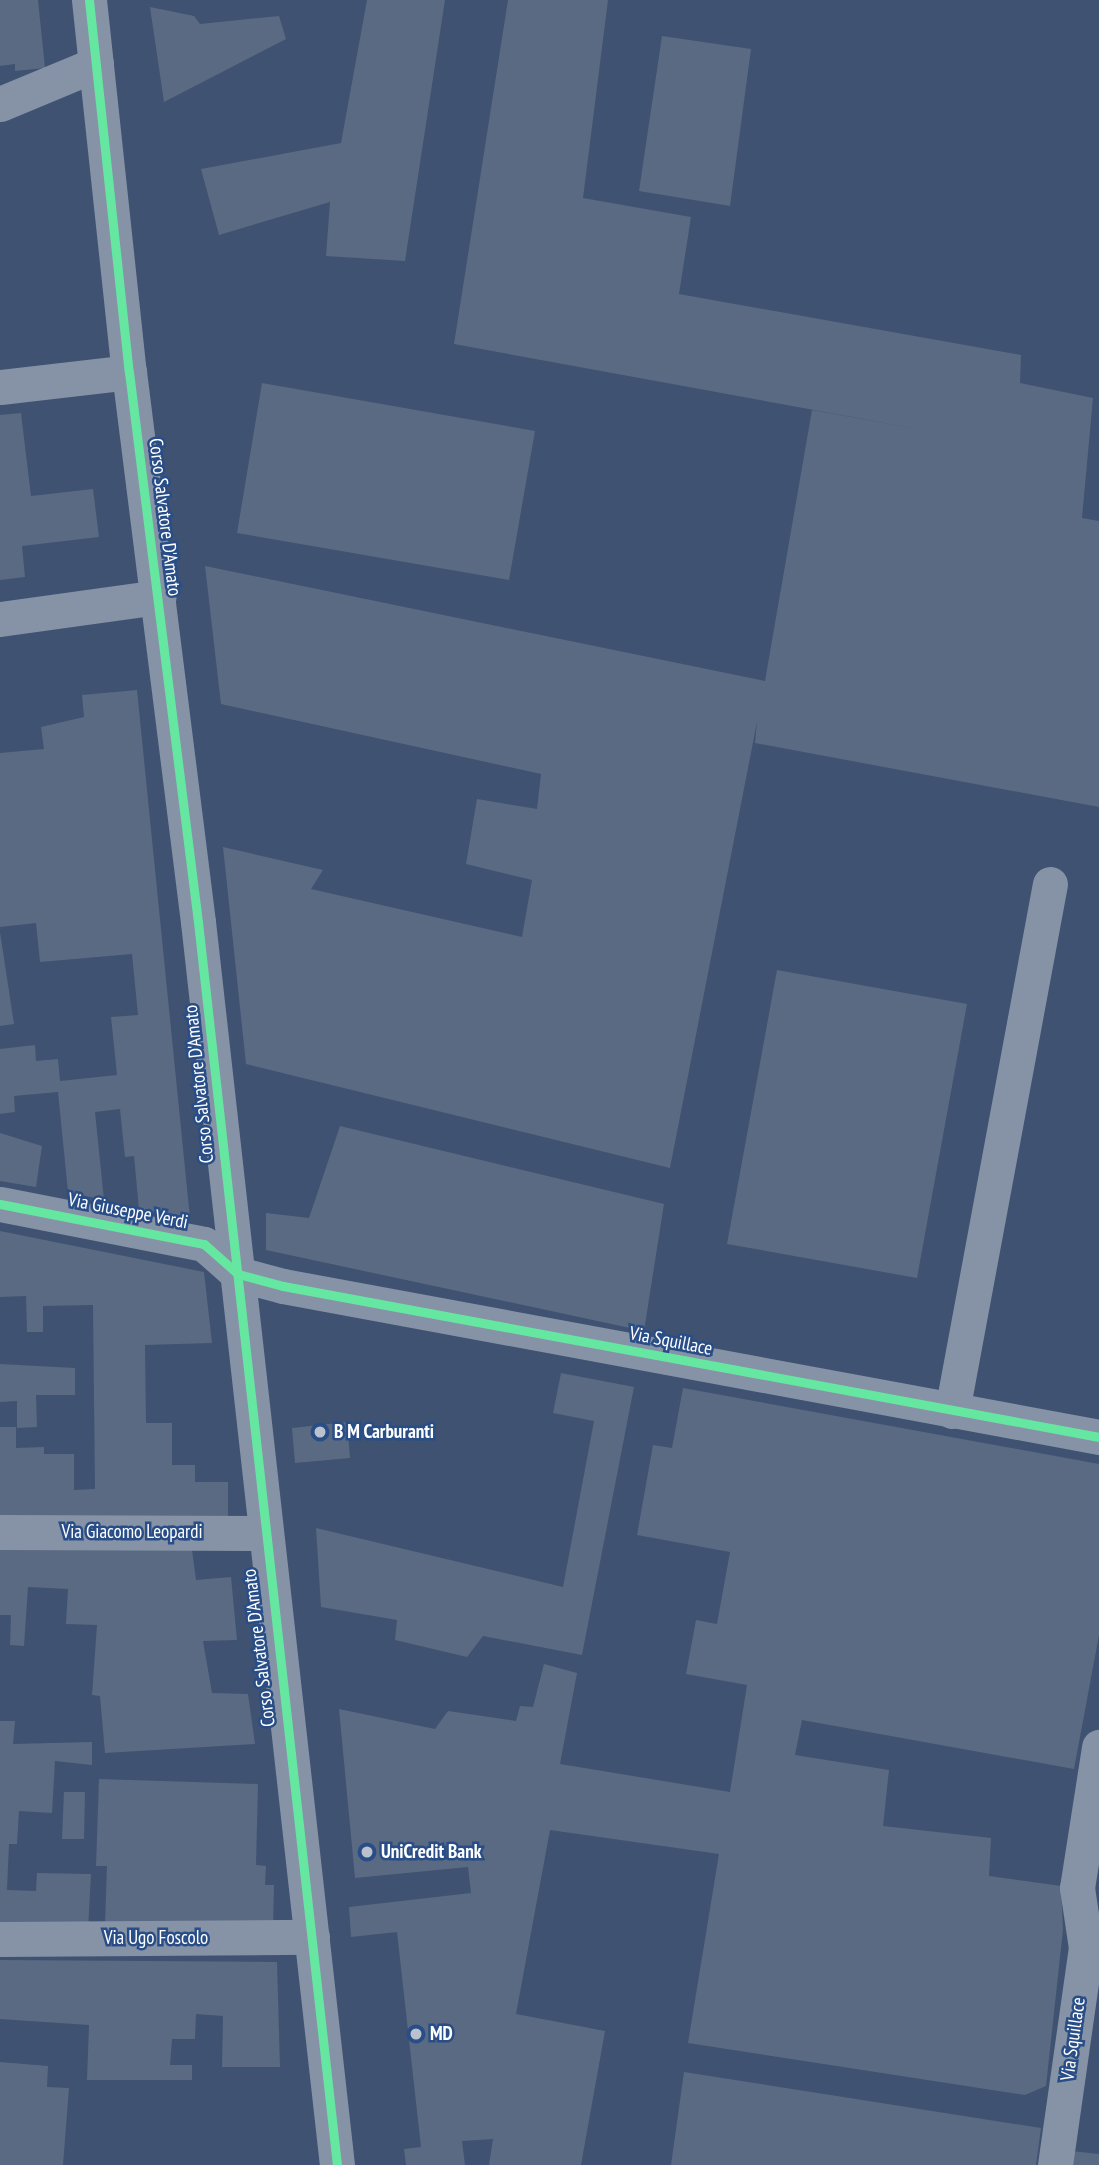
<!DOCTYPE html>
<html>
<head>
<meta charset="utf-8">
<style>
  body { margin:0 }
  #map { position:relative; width:1099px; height:2165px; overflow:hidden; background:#3f5271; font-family:"PT Sans Narrow",sans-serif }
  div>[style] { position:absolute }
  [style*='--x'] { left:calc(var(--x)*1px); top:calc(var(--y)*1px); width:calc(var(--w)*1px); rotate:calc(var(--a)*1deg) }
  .building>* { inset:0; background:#5a6a82 }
  .minor>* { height:35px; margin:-17.5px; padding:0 17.5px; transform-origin:17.5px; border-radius:17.5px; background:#8693a7 }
  .cycleway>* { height:9px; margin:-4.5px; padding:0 4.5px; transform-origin:4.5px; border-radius:4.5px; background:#66e7a1 }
  .dots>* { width:19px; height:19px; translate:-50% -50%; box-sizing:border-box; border:4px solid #294e87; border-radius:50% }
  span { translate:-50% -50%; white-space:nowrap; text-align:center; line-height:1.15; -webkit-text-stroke:5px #294e87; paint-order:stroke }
  .street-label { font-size:19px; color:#fff }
  .poi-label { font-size:19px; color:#fff; font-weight:700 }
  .left { translate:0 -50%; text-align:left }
</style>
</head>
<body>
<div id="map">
  <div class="building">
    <div style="clip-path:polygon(0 0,38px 0,45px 68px,15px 71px,15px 64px,0 66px)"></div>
    <div style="clip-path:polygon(367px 0,445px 0,405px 261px,326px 256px,330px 202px,219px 235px,201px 169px,341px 143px)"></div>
    <div style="clip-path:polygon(508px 0,608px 0,583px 198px,691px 217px,679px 294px,1021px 355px,1020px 383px,1093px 398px,1082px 518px,1099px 521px,1099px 807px,755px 743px,757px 722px,670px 1168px,246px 1064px,223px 847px,323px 870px,311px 889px,522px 937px,532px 880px,466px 864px,477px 799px,537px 809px,541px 774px,221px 704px,205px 566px,765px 681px,812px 410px,934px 432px,454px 344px)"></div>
    <div style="clip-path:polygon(150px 7px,194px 16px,200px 24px,279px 16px,286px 39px,164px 102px)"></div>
    <div style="clip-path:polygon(662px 36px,751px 49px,730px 206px,639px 191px)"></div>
    <div style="clip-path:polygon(262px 383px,535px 431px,509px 580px,237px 533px)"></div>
    <div style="clip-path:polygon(21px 413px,31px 496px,93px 489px,99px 537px,22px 546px,25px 577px,0 580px,0 415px)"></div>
    <div style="clip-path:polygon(137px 690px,190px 1218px,139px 1209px,134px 1156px,125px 1157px,120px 1109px,95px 1112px,104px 1200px,68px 1192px,58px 1092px,14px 1096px,15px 1112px,0 1114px,0 1049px,35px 1045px,36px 1061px,58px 1059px,60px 1081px,117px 1075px,111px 1017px,138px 1015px,132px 954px,40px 962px,36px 923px,0 927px,0 753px,44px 749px,41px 727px,84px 717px,82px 695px)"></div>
    <div style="clip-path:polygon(0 932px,14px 1024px,0 1026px)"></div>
    <div style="clip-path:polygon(777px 970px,967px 1004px,917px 1278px,727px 1244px)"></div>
    <div style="clip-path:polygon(340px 1126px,664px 1204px,644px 1331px,266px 1250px,266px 1213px,309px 1218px)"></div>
    <div style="clip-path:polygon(0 1133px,42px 1146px,36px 1187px,0 1181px)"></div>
    <div style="clip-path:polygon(0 1231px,204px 1272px,212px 1343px,145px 1345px,146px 1423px,172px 1423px,172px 1465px,195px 1465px,195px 1482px,228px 1482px,228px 1521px,0 1523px,0 1427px,16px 1427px,16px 1448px,44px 1447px,44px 1454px,74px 1454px,74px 1490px,95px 1489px,93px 1305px,43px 1306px,43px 1332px,27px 1332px,26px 1296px,0 1297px)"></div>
    <div style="clip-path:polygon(0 1364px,75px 1368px,75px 1395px,36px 1395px,37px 1427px,17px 1428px,17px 1401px,0 1402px)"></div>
    <div style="clip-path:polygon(561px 1373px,634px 1387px,582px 1655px,483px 1636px,467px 1657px,395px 1640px,397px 1620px,321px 1607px,316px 1528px,563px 1587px,594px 1421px,553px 1413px)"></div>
    <div style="clip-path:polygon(683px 1388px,1099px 1464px,1099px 1635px,1074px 1769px,802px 1720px,795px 1755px,889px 1770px,883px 1826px,991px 1838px,989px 1876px,1061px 1886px,1063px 1930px,1046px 2086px,1025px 2095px,688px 2043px,719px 1854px,550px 1830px,516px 2014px,605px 2031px,581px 2165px,489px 2165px,493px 2139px,462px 2141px,465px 2165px,406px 2165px,404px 2149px,421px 2147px,397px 1932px,351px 1937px,349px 1907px,471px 1893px,468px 1867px,355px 1878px,339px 1709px,435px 1729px,448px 1711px,516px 1721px,520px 1706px,533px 1707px,544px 1664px,577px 1673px,560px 1764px,730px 1792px,747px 1685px,686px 1674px,696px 1620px,717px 1624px,730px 1552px,637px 1535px,653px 1445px,672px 1448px)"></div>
    <div style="clip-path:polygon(347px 1422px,350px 1458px,295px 1463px,292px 1428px)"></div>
    <div style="clip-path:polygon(0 1550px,192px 1550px,196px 1580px,231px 1577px,237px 1640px,203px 1641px,212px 1693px,248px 1694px,255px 1744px,105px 1753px,100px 1696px,92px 1695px,97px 1625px,66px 1624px,68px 1589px,28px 1587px,24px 1646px,10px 1645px,11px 1615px,0 1615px)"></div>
    <div style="clip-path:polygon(0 1721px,15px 1721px,13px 1744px,92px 1742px,92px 1765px,55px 1761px,52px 1813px,19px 1811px,17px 1844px,9px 1844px,7px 1890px,36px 1891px,37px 1873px,91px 1874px,88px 1930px,0 1930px)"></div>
    <div style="clip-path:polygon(99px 1779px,258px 1784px,256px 1865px,266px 1866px,265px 1885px,274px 1885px,273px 1929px,105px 1924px,107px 1866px,96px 1866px)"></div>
    <div style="clip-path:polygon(64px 1792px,85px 1792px,84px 1839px,62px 1839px)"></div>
    <div style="clip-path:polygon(0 1960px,277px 1962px,280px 2067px,222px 2067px,223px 2016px,196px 2014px,195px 2039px,172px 2039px,170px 2065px,192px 2065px,192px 2080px,87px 2080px,89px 2025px,0 2019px)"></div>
    <div style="clip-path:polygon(0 2062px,48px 2066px,47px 2087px,69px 2088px,63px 2165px,0 2165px)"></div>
    <div style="clip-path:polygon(684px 2072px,1041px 2128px,1036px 2165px,671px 2165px)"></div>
    <div style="clip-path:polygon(1071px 2151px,1099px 2154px,1099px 2165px,1070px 2165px)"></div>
  </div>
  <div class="minor">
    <div style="--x:89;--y:0;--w:374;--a:83.9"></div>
    <div style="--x:129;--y:372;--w:554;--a:82.85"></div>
    <div style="--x:198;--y:922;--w:1251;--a:83.62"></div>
    <div style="--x:0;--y:104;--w:104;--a:-22.6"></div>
    <div style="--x:0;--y:387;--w:130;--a:-6.6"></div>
    <div style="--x:0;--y:619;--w:160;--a:-7.9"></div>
    <div style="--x:0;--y:1204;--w:208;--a:11.1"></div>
    <div style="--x:204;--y:1244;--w:45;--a:41.4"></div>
    <div style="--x:238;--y:1274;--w:47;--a:14.9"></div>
    <div style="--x:283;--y:1286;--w:830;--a:10.48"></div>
    <div style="--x:952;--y:1411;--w:536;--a:-79.47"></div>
    <div style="--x:0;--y:1532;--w:263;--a:0.2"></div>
    <div style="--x:0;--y:1939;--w:312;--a:-0.4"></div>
    <div style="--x:1055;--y:2165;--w:219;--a:-81.9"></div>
    <div style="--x:1086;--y:1948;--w:61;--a:-98.5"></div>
    <div style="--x:1077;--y:1888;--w:143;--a:-81.1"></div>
  </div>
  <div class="cycleway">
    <div style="--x:89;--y:0;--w:374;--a:83.9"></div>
    <div style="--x:129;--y:372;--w:554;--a:82.85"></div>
    <div style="--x:198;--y:922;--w:1251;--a:83.62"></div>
    <div style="--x:0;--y:1204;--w:208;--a:11.1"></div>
    <div style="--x:204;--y:1244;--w:45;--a:41.4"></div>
    <div style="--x:238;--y:1274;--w:47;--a:14.9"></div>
    <div style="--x:283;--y:1286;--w:830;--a:10.48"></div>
  </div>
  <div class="dots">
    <div style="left:320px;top:1432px;background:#bcc2cd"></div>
    <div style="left:367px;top:1852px;background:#bcc2cd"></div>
    <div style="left:416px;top:2034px;background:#bcc2cd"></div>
  </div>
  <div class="street-label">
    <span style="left:165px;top:517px;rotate:83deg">Corso Salvatore D'Amato</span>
    <span style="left:199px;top:1084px;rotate:-96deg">Corso Salvatore D'Amato</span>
    <span style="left:128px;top:1211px;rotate:11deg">Via Giuseppe Verdi</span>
    <span style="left:671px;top:1341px;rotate:11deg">Via Squillace</span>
    <span style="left:132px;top:1532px">Via Giacomo Leopardi</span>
    <span style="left:259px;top:1648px;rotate:-97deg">Corso Salvatore D'Amato</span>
    <span style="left:156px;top:1938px">Via Ugo Foscolo</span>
    <span style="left:1073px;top:2039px;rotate:-82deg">Via Squillace</span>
  </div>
  <div class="poi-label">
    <span class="left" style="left:334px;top:1432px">B M Carburanti</span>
    <span class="left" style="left:381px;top:1852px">UniCredit Bank</span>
    <span class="left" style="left:430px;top:2034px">MD</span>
  </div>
</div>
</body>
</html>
